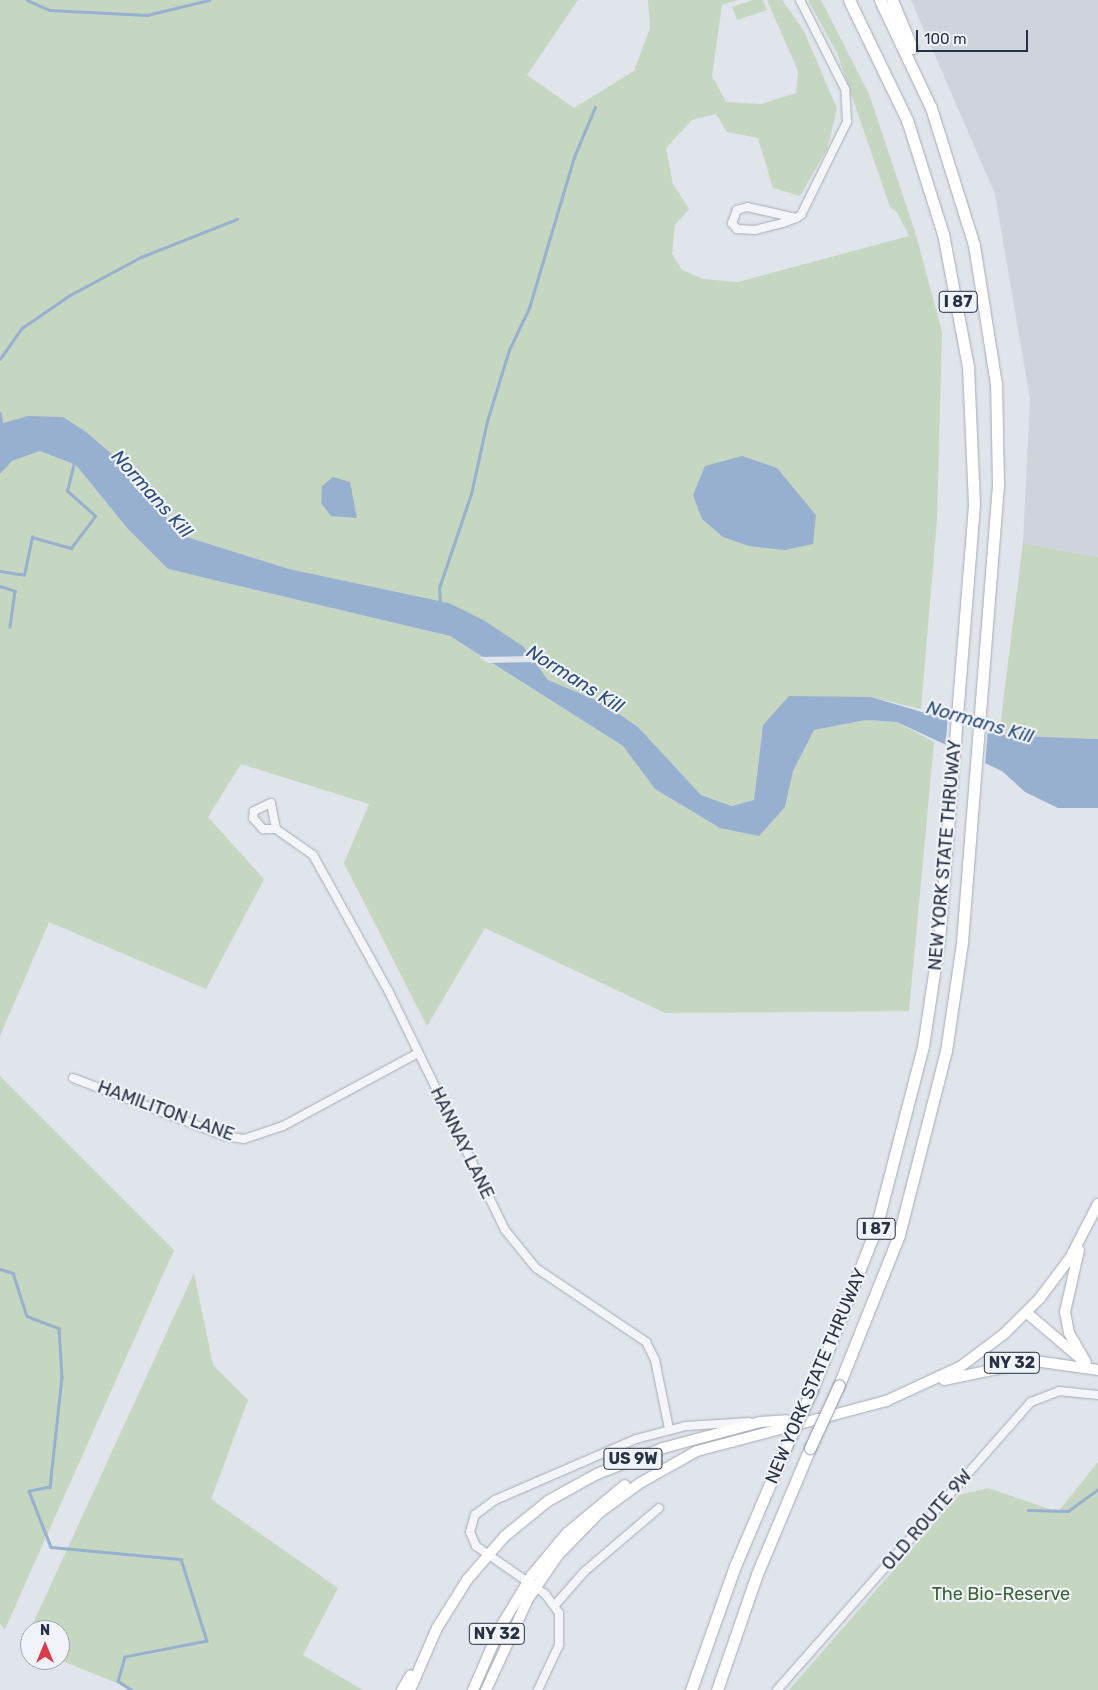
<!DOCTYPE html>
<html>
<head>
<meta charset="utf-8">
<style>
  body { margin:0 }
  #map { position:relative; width:1098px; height:1690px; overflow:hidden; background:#e0e4eb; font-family:Rubik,sans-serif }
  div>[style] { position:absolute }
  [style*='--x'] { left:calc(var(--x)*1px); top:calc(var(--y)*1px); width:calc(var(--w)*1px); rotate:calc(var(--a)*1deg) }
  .built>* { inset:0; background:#ced3dd }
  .green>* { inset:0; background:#c5d6c1 }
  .water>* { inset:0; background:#97b0cf }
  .pier>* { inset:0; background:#e0e4eb }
  .stream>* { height:2.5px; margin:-1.25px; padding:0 1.25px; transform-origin:1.25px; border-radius:1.25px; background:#97b0cf }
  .roads { filter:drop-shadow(0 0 1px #a5abb6) drop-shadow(0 0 1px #a5abb6) }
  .minor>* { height:8px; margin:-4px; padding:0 4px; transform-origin:4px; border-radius:4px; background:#f4f5f9 }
  .major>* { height:10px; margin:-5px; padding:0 5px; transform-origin:5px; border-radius:5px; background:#fff }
  .highway>* { height:11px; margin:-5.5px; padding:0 5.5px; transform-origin:5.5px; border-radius:5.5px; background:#fff }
  .bridges { filter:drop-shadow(0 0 1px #8690a3) drop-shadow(0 0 1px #8690a3) }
  .highway-bridge>* { height:11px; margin:-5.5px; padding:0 5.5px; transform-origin:5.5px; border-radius:5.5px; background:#fff }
  span { translate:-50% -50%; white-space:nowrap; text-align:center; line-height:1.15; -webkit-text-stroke:4.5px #f0f3f8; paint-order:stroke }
  .shield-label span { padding:1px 4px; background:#f0f3f8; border:1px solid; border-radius:4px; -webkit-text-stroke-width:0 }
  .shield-label { font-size:16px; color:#273145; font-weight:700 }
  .street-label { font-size:18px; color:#273145 }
  .park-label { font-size:18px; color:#3a6232 }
  .water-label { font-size:19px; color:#2c4d7e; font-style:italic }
  .north { position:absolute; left:20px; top:1620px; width:50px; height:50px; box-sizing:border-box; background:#f0f3f8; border:1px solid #a0a5b0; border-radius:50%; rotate:0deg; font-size:14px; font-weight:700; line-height:20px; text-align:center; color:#273145 }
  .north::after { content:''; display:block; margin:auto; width:18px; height:22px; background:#de384a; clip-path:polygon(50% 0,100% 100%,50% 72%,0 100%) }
  .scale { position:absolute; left:916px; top:30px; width:112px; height:22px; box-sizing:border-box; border:2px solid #273145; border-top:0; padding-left:6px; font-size:15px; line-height:18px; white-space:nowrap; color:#273145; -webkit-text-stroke:4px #f0f3f8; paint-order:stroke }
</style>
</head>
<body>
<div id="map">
  <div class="built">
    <div style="clip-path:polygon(911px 0,1098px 0,1098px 557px,1023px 543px,1030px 399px,995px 194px)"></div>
  </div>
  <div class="green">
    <div style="clip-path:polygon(0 0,578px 0,527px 75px,574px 108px,634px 71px,650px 28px,648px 0,738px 0,722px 5px,712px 76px,726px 102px,761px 104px,796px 93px,798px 71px,767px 0,782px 0,804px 31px,837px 109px,827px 149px,800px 196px,773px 188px,758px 138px,727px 132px,716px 114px,692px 120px,666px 148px,673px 184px,689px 209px,675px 225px,672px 254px,682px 270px,703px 279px,738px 282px,909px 236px,897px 212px,890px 207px,837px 53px,808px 0,821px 0,869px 94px,916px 235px,942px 332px,937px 520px,921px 709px,871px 697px,763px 725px,754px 800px,733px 806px,701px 795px,638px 727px,603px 703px,548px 680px,524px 647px,449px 603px,289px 569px,187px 537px,134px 487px,118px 459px,86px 432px,0 424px)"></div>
    <div style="clip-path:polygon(753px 0,763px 0,767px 10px,737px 20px,732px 7px)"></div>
    <div style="clip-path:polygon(40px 451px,76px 465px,127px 528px,168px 569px,450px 636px,623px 746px,655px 789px,720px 828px,785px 807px,793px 771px,814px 730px,866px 720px,897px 722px,934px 742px,909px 1011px,665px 1013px,485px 928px,427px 1026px,344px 863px,369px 804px,241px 764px,208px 817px,264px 879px,206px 989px,49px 922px,0 1036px,0 474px,12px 461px)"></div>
    <div style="clip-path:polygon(1023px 543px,1098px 557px,1098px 739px,999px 735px)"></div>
    <div style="clip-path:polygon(0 1076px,174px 1250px,5px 1629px,0 1624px)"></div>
    <div style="clip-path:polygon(194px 1273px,213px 1365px,248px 1400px,211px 1499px,338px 1588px,303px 1655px,363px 1690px,134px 1690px,60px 1660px,60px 1630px,30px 1630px)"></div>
    <div style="clip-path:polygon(1098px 1462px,1098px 1690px,789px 1690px,959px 1495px,988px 1488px,1058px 1512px)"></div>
  </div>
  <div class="water">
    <div style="clip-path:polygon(28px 416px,63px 417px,86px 432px,118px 459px,134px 487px,187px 537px,289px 569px,449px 603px,485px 621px,524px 647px,548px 680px,603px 703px,638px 727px,701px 795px,732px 806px,754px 800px,763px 725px,789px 696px,871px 697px,999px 735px,1098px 739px,1098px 808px,1058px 808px,1025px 792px,1002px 771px,897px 722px,866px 720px,814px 730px,793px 771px,785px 807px,759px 836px,720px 828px,655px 789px,623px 746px,450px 636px,168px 569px,127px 528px,76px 465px,40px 451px,12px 461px,0 474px,0 424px)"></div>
    <div style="clip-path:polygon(742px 456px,777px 468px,816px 515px,813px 544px,785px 550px,749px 546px,723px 537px,702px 519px,693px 495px,705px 466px)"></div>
    <div style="clip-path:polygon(333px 477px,350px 482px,357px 518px,331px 516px,321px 503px,322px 486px)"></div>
  </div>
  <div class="pier">
    <div style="clip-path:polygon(534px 656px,538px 662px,488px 663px,479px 657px)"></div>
    <div style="clip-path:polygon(948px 716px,988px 729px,985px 766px,945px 749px)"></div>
  </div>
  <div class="stream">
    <div style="--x:27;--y:0;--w:24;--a:24"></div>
    <div style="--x:49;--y:10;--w:98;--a:2.9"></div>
    <div style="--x:147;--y:15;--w:64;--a:-13.6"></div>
    <div style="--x:0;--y:359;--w:38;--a:-55"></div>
    <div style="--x:22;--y:328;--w:58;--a:-34.5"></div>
    <div style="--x:70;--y:295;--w:81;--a:-28.2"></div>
    <div style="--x:141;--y:257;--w:103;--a:-21.6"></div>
    <div style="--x:0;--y:413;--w:11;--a:80"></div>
    <div style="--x:0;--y:571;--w:24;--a:9"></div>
    <div style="--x:24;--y:575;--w:39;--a:-78"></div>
    <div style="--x:32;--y:537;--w:41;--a:15.8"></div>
    <div style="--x:71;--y:548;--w:40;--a:-53"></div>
    <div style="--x:95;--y:516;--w:38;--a:-138"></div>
    <div style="--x:67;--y:491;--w:29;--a:-76"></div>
    <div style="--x:0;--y:586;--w:16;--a:18"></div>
    <div style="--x:15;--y:591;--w:36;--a:98"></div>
    <div style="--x:440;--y:602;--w:14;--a:-94"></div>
    <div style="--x:439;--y:588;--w:99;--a:-71.2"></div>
    <div style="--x:471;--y:494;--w:75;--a:-77.6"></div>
    <div style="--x:487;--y:421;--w:74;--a:-72.8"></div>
    <div style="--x:509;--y:350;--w:47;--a:-64.5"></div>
    <div style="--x:529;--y:308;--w:158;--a:-73.4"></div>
    <div style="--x:574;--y:157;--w:54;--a:-67.2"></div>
    <div style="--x:0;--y:1269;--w:14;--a:17"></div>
    <div style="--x:13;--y:1273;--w:45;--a:72"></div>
    <div style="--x:27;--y:1316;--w:34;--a:21"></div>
    <div style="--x:59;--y:1328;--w:49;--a:86.5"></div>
    <div style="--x:62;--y:1377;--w:111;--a:96.2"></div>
    <div style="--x:50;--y:1487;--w:21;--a:169"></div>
    <div style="--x:29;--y:1491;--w:60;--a:68.6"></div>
    <div style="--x:51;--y:1547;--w:131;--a:5.3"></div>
    <div style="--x:181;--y:1559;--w:86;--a:72.4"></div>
    <div style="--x:207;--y:1641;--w:84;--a:169"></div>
    <div style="--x:125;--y:1657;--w:25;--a:106"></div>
    <div style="--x:118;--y:1681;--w:17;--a:33"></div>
    <div style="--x:1028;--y:1510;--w:40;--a:1.4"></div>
    <div style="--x:1068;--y:1511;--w:37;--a:-36"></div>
  </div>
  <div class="roads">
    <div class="minor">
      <div style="--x:796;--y:218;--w:50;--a:-167.3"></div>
      <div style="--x:747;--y:207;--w:10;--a:163"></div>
      <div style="--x:737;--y:210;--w:14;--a:111"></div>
      <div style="--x:732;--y:223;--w:8;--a:50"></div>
      <div style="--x:737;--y:229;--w:18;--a:3"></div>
      <div style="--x:755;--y:230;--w:29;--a:-14"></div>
      <div style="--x:783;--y:223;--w:14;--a:-21"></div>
      <div style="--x:796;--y:218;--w:6;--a:-31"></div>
      <div style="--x:801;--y:215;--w:104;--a:-63.7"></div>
      <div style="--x:847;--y:122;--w:33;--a:-93"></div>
      <div style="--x:845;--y:89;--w:100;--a:-116.8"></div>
      <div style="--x:276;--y:829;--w:26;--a:-101"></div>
      <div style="--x:271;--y:803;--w:19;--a:155"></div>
      <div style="--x:254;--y:811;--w:7;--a:98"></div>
      <div style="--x:253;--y:818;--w:15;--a:48"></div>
      <div style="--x:263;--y:829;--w:13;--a:0"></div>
      <div style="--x:276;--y:829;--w:45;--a:35.1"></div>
      <div style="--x:313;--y:855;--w:157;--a:61"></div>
      <div style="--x:389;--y:992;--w:265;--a:64"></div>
      <div style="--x:505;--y:1230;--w:49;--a:50.8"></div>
      <div style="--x:536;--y:1268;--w:133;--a:33.9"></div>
      <div style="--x:646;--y:1342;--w:20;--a:63"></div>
      <div style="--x:655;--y:1360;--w:70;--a:78.5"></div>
      <div style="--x:73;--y:1078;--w:163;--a:20.9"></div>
      <div style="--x:225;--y:1136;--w:19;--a:9"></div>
      <div style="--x:244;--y:1139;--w:41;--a:-18.4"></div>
      <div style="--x:283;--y:1126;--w:153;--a:-28.4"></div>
      <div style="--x:555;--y:1605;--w:45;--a:-48.6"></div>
      <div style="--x:585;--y:1571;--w:97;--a:-40.4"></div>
      <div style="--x:538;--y:1690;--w:50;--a:-65"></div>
      <div style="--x:559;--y:1645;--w:32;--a:-90"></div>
      <div style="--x:559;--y:1613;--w:24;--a:-126"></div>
      <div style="--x:545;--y:1594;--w:84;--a:-145.2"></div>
      <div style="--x:476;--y:1546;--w:15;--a:-113"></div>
      <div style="--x:470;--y:1532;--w:18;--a:-74"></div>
      <div style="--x:475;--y:1515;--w:25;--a:-37"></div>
      <div style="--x:495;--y:1500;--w:154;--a:-23.4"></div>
      <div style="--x:636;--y:1439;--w:52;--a:-14.6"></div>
      <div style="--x:686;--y:1426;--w:63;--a:-3.6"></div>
      <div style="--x:777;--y:1690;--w:384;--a:-48.6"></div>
      <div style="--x:1031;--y:1402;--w:30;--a:-21"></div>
      <div style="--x:1059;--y:1391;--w:39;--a:6"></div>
    </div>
    <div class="major">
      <div style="--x:1079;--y:1250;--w:64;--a:102.7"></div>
      <div style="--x:1065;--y:1312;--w:21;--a:79"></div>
      <div style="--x:1069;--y:1333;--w:34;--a:60"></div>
      <div style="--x:1027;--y:1313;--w:71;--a:40.4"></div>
      <div style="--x:944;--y:1380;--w:93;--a:-11.8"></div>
      <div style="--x:1035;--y:1361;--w:64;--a:8.1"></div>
      <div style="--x:402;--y:1690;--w:17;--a:-59"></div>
      <div style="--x:410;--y:1690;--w:68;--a:-66.5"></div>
      <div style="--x:437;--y:1628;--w:57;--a:-58"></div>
      <div style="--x:467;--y:1580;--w:58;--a:-49.2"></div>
      <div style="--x:505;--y:1536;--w:55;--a:-39.1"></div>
      <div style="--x:548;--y:1501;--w:56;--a:-28.9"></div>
      <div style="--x:597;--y:1474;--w:71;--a:-21.5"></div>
      <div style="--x:663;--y:1448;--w:100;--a:-15"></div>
      <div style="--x:760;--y:1422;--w:26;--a:-4"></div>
      <div style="--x:473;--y:1690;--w:68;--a:-66.5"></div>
      <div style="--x:500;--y:1628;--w:62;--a:-58.9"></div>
      <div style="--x:532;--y:1575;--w:55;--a:-50.2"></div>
      <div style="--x:567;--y:1533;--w:75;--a:-39.6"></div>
      <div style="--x:486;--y:1690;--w:100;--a:-65.2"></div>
      <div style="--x:528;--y:1599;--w:53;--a:-55.7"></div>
      <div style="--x:558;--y:1555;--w:60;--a:-45.7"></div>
      <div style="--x:600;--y:1512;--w:49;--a:-35.9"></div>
      <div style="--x:640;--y:1483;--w:65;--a:-29.3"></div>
      <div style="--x:697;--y:1451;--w:196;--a:-14.8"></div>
      <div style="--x:886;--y:1401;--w:81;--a:-24.7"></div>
      <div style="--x:960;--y:1367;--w:55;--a:-36.9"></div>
      <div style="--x:1004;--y:1334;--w:51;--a:-45"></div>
      <div style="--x:1040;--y:1298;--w:50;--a:-53.1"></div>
      <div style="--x:1070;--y:1258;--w:61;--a:-62.6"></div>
    </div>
    <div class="highway">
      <div style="--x:892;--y:0;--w:52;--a:67.4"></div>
      <div style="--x:839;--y:1385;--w:162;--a:-68.2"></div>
      <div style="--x:899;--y:1235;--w:190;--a:-75.7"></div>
      <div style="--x:946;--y:1051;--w:110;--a:-81.6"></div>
      <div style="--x:962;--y:942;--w:458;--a:-85.5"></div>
      <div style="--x:998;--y:485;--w:101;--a:-91.1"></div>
      <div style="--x:996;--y:384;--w:141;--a:-99"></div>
      <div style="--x:974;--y:245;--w:144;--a:-107.4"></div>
      <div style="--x:931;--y:108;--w:119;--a:-115.3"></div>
      <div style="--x:812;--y:1390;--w:174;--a:-68.4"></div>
      <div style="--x:876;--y:1228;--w:188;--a:-75.5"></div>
      <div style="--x:923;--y:1046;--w:107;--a:-81.4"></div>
      <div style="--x:939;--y:940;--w:437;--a:-85.4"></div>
      <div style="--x:974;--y:504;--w:137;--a:-92.5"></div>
      <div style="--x:968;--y:367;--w:135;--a:-100.6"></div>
      <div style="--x:943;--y:234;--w:120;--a:-107.5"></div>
      <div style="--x:907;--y:120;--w:133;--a:-115.8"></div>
      <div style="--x:691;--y:1690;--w:132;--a:-70.5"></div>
      <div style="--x:735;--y:1566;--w:123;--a:-67"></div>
      <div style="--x:717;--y:1690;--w:123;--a:-71"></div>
      <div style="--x:757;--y:1574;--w:137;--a:-67.2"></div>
    </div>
  </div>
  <div class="bridges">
    <div class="highway-bridge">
      <div style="--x:810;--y:1448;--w:69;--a:-65.3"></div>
      <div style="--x:783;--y:1453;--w:69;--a:-65.3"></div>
    </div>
  </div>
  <div class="shield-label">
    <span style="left:958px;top:302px">I 87</span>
    <span style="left:876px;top:1229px">I 87</span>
    <span style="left:1012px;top:1363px">NY 32</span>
    <span style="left:633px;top:1459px">US 9W</span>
    <span style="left:497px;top:1634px">NY 32</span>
  </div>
  <div class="street-label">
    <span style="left:945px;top:855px;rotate:-85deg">NEW YORK STATE THRUWAY</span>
    <span style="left:166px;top:1111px;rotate:20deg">HAMILITON LANE</span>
    <span style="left:462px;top:1143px;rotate:64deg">HANNAY LANE</span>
    <span style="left:816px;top:1376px;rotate:-67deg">NEW YORK STATE THRUWAY</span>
    <span style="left:927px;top:1520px;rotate:-49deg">OLD ROUTE 9W</span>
  </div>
  <div class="park-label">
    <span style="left:1001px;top:1594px">The Bio-Reserve</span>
  </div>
  <div class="water-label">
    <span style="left:152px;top:494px;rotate:48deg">Normans Kill</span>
    <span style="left:575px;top:679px;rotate:32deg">Normans Kill</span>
    <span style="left:980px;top:722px;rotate:16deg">Normans Kill</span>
  </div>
  <div class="north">N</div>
  <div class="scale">100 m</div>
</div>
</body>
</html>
